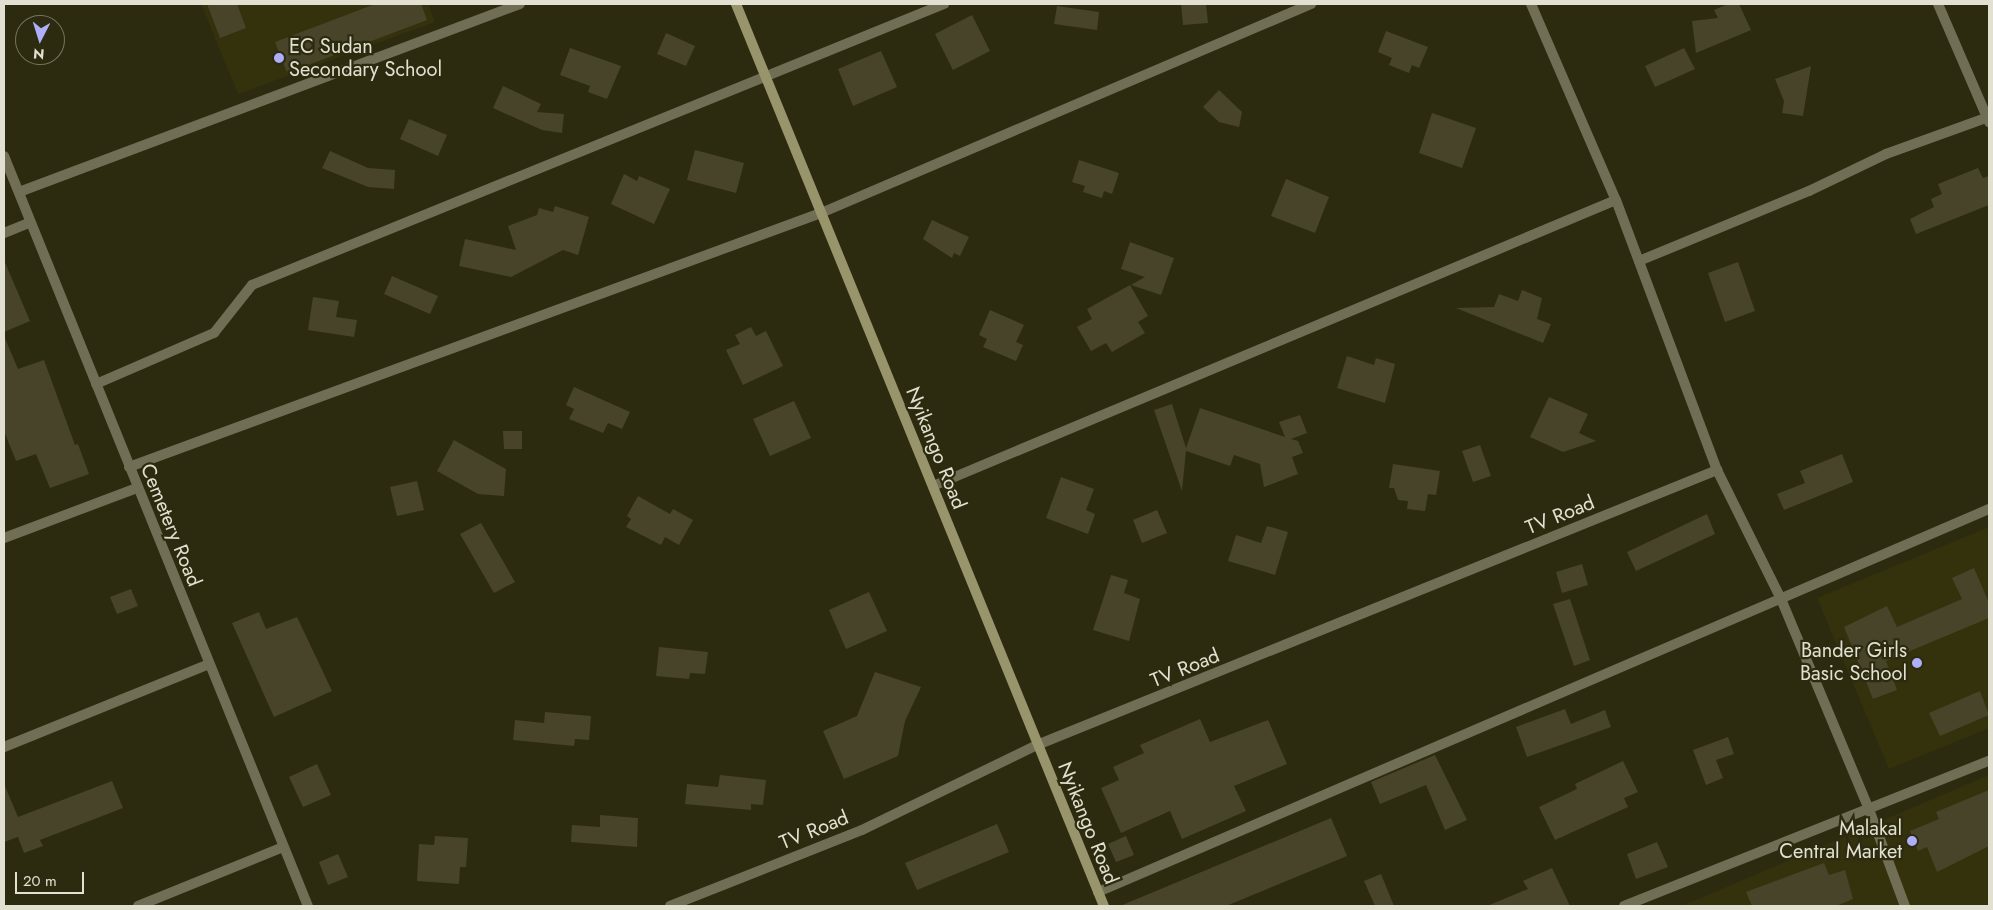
<!DOCTYPE html>
<html>
<head>
<meta charset="utf-8">
<style>
  body { margin:0 }
  #map { position:relative; width:1993px; height:910px; overflow:hidden; background:#2d2b0f; font-family:Jost,sans-serif }
  div>[style] { position:absolute }
  [style*='--x'] { left:calc(var(--x)*1px); top:calc(var(--y)*1px); width:calc(var(--w)*1px); rotate:calc(var(--a)*1deg) }
  .built>* { inset:0; background:#34310d }
  .building>* { inset:0; background:#474429 }
  .street>* { height:10px; margin:-5px; padding:0 5px; transform-origin:5px; border-radius:5px; background:#706e55 }
  .secondary>* { height:10px; margin:-5px; padding:0 5px; transform-origin:5px; border-radius:5px; background:#98956c }
  .dots>* { width:14px; height:14px; translate:-50% -50%; box-sizing:border-box; border:2px solid #2d2b0f; border-radius:50% }
  span { translate:-50% -50%; white-space:nowrap; text-align:center; line-height:1.15; -webkit-text-stroke:4.5px #2d2b0f; paint-order:stroke }
  .poi-label { font-size:20px; color:#e2e1d1 }
  .left { translate:0 -50%; text-align:left }
  .right { translate:-100% -50%; text-align:right }
  .street-label { font-size:20px; color:#e2e1d1 }
  .frame { position:absolute; inset:0; border:5px solid #e2e1d1; pointer-events:none }
  .north { position:absolute; left:15px; top:15px; width:50px; height:50px; box-sizing:border-box; background:#2d2b0f; border:1px solid #75745d; border-radius:50%; rotate:185deg; font-size:14px; font-weight:700; line-height:20px; text-align:center; color:#e2e1d1 }
  .north::after { content:''; display:block; margin:auto; width:18px; height:22px; background:#afaefa; clip-path:polygon(50% 0,100% 100%,50% 72%,0 100%) }
  .scale { position:absolute; left:15px; top:872px; width:69px; height:22px; box-sizing:border-box; border:2px solid #e2e1d1; border-top:0; padding-left:6px; font-size:15px; line-height:18px; white-space:nowrap; color:#e2e1d1; -webkit-text-stroke:4px #2d2b0f; paint-order:stroke }
</style>
</head>
<body>
<div id="map">
  <div class="built">
    <div style="clip-path:polygon(201px 4px,428px 4px,435px 22px,238px 94px)"></div>
    <div style="clip-path:polygon(1989px 527px,1989px 728px,1889px 769px,1817px 598px)"></div>
    <div style="clip-path:polygon(1989px 775px,1989px 906px,1682px 906px)"></div>
  </div>
  <div class="building">
    <div style="clip-path:polygon(207px 4px,237px 4px,246px 28px,220px 38px)"></div>
    <div style="clip-path:polygon(375px 4px,421px 4px,427px 20px,287px 73px,275px 42px)"></div>
    <div style="clip-path:polygon(1181px 4px,1206px 4px,1208px 23px,1183px 25px)"></div>
    <div style="clip-path:polygon(1728px 4px,1739px 4px,1751px 30px,1696px 53px,1692px 21px,1718px 18px,1714px 10px)"></div>
    <div style="clip-path:polygon(1057px 6px,1099px 12px,1097px 30px,1054px 24px)"></div>
    <div style="clip-path:polygon(972px 15px,990px 51px,953px 70px,935px 34px)"></div>
    <div style="clip-path:polygon(1386px 31px,1428px 47px,1419px 68px,1412px 65px,1409px 73px,1389px 65px,1392px 58px,1378px 52px)"></div>
    <div style="clip-path:polygon(666px 33px,695px 46px,686px 66px,657px 54px)"></div>
    <div style="clip-path:polygon(570px 48px,621px 66px,607px 99px,588px 92px,590px 86px,560px 75px)"></div>
    <div style="clip-path:polygon(1684px 48px,1695px 69px,1655px 87px,1645px 66px)"></div>
    <div style="clip-path:polygon(881px 51px,897px 87px,853px 106px,838px 69px)"></div>
    <div style="clip-path:polygon(1811px 66px,1803px 116px,1782px 113px,1784px 101px,1775px 79px)"></div>
    <div style="clip-path:polygon(503px 86px,541px 104px,537px 112px,564px 114px,562px 133px,542px 130px,493px 108px)"></div>
    <div style="clip-path:polygon(1219px 90px,1242px 112px,1239px 127px,1219px 122px,1203px 107px)"></div>
    <div style="clip-path:polygon(1432px 113px,1476px 128px,1462px 168px,1419px 153px)"></div>
    <div style="clip-path:polygon(409px 119px,447px 135px,438px 156px,400px 139px)"></div>
    <div style="clip-path:polygon(695px 150px,744px 163px,736px 193px,687px 180px)"></div>
    <div style="clip-path:polygon(330px 151px,368px 168px,395px 170px,394px 189px,368px 187px,322px 168px)"></div>
    <div style="clip-path:polygon(1079px 160px,1119px 173px,1112px 194px,1104px 191px,1102px 198px,1083px 192px,1085px 186px,1072px 182px)"></div>
    <div style="clip-path:polygon(1978px 168px,1983px 178px,1989px 176px,1989px 205px,1916px 234px,1910px 219px,1934px 207px,1931px 199px,1942px 194px,1938px 184px)"></div>
    <div style="clip-path:polygon(624px 174px,637px 181px,639px 176px,670px 189px,654px 224px,611px 204px)"></div>
    <div style="clip-path:polygon(1286px 179px,1329px 197px,1315px 233px,1271px 216px)"></div>
    <div style="clip-path:polygon(555px 206px,589px 217px,578px 255px,563px 250px,511px 277px,459px 266px,465px 239px,516px 250px,508px 226px,537px 215px,539px 208px,553px 212px)"></div>
    <div style="clip-path:polygon(932px 220px,969px 237px,960px 256px,954px 253px,952px 258px,923px 239px)"></div>
    <div style="clip-path:polygon(1130px 242px,1174px 258px,1161px 295px,1131px 285px,1145px 277px,1121px 269px)"></div>
    <div style="clip-path:polygon(4px 260px,30px 321px,4px 332px)"></div>
    <div style="clip-path:polygon(1738px 262px,1755px 311px,1725px 322px,1708px 273px)"></div>
    <div style="clip-path:polygon(392px 276px,438px 296px,430px 314px,384px 294px)"></div>
    <div style="clip-path:polygon(1130px 285px,1148px 316px,1138px 322px,1145px 333px,1112px 352px,1106px 343px,1091px 351px,1077px 327px,1092px 319px,1087px 309px)"></div>
    <div style="clip-path:polygon(1522px 290px,1542px 298px,1537px 319px,1551px 324px,1543px 343px,1456px 308px,1494px 307px,1499px 294px,1518px 301px)"></div>
    <div style="clip-path:polygon(313px 297px,339px 301px,336px 317px,357px 320px,354px 337px,308px 330px)"></div>
    <div style="clip-path:polygon(990px 310px,1024px 325px,1016px 342px,1023px 345px,1016px 361px,983px 347px,987px 339px,979px 335px)"></div>
    <div style="clip-path:polygon(751px 327px,756px 336px,766px 331px,783px 366px,743px 385px,726px 350px,740px 344px,735px 335px)"></div>
    <div style="clip-path:polygon(4px 336px,18px 369px,44px 360px,75px 445px,78px 444px,89px 474px,50px 488px,36px 454px,16px 461px,4px 431px)"></div>
    <div style="clip-path:polygon(1347px 356px,1374px 365px,1376px 358px,1395px 364px,1385px 403px,1337px 388px)"></div>
    <div style="clip-path:polygon(574px 387px,630px 412px,622px 429px,608px 423px,603px 433px,569px 419px,574px 409px,566px 405px)"></div>
    <div style="clip-path:polygon(1549px 397px,1588px 414px,1579px 433px,1596px 441px,1563px 452px,1530px 437px)"></div>
    <div style="clip-path:polygon(794px 401px,811px 438px,770px 456px,753px 419px)"></div>
    <div style="clip-path:polygon(1172px 404px,1186px 448px,1200px 408px,1285px 437px,1279px 422px,1300px 415px,1307px 433px,1291px 439px,1298px 441px,1303px 453px,1292px 457px,1298px 474px,1264px 487px,1260px 464px,1234px 455px,1230px 466px,1186px 451px,1182px 491px,1154px 410px)"></div>
    <div style="clip-path:polygon(503px 431px,522px 431px,522px 449px,504px 449px)"></div>
    <div style="clip-path:polygon(454px 440px,506px 469px,504px 496px,478px 494px,437px 471px)"></div>
    <div style="clip-path:polygon(1480px 445px,1491px 476px,1473px 482px,1462px 451px)"></div>
    <div style="clip-path:polygon(1842px 454px,1853px 482px,1784px 510px,1777px 494px,1805px 483px,1800px 471px)"></div>
    <div style="clip-path:polygon(1393px 464px,1440px 471px,1436px 495px,1428px 494px,1425px 511px,1407px 509px,1408px 501px,1398px 500px,1394px 488px,1389px 488px)"></div>
    <div style="clip-path:polygon(1061px 477px,1094px 489px,1086px 510px,1095px 514px,1088px 534px,1046px 518px)"></div>
    <div style="clip-path:polygon(417px 481px,424px 510px,397px 516px,390px 487px)"></div>
    <div style="clip-path:polygon(638px 496px,670px 514px,673px 509px,693px 520px,679px 545px,665px 537px,661px 545px,626px 527px,631px 519px,627px 516px)"></div>
    <div style="clip-path:polygon(1157px 510px,1167px 533px,1142px 543px,1133px 520px)"></div>
    <div style="clip-path:polygon(1707px 514px,1715px 534px,1636px 571px,1627px 552px)"></div>
    <div style="clip-path:polygon(481px 523px,515px 582px,494px 593px,460px 534px)"></div>
    <div style="clip-path:polygon(1267px 526px,1288px 532px,1275px 575px,1228px 561px,1236px 535px,1261px 543px)"></div>
    <div style="clip-path:polygon(1582px 564px,1588px 585px,1562px 593px,1556px 572px)"></div>
    <div style="clip-path:polygon(1974px 568px,1989px 603px,1989px 618px,1886px 661px,1897px 690px,1873px 699px,1844px 627px,1887px 606px,1897px 627px,1962px 599px,1952px 578px)"></div>
    <div style="clip-path:polygon(1111px 575px,1128px 580px,1124px 593px,1140px 599px,1129px 641px,1093px 630px)"></div>
    <div style="clip-path:polygon(131px 589px,138px 606px,117px 614px,110px 597px)"></div>
    <div style="clip-path:polygon(869px 592px,887px 631px,846px 649px,829px 610px)"></div>
    <div style="clip-path:polygon(1570px 599px,1590px 660px,1574px 666px,1553px 604px)"></div>
    <div style="clip-path:polygon(259px 612px,266px 629px,297px 617px,332px 691px,274px 717px,232px 623px)"></div>
    <div style="clip-path:polygon(659px 647px,708px 652px,705px 674px,690px 673px,689px 679px,656px 676px)"></div>
    <div style="clip-path:polygon(875px 672px,921px 687px,905px 721px,898px 756px,844px 779px,823px 731px,857px 716px)"></div>
    <div style="clip-path:polygon(1980px 691px,1989px 715px,1940px 736px,1929px 713px)"></div>
    <div style="clip-path:polygon(1565px 709px,1571px 724px,1605px 710px,1611px 727px,1527px 757px,1516px 727px)"></div>
    <div style="clip-path:polygon(545px 712px,591px 716px,589px 740px,575px 739px,574px 746px,513px 740px,515px 720px,544px 723px)"></div>
    <div style="clip-path:polygon(1200px 719px,1210px 742px,1268px 720px,1287px 764px,1234px 786px,1246px 811px,1182px 839px,1170px 811px,1121px 833px,1101px 788px,1119px 780px,1113px 767px,1144px 753px,1140px 745px)"></div>
    <div style="clip-path:polygon(1728px 737px,1734px 754px,1716px 760px,1723px 778px,1706px 785px,1693px 750px)"></div>
    <div style="clip-path:polygon(1435px 755px,1467px 820px,1445px 830px,1426px 785px,1380px 804px,1371px 782px)"></div>
    <div style="clip-path:polygon(1623px 761px,1638px 792px,1624px 798px,1628px 807px,1555px 840px,1539px 807px,1577px 789px,1575px 784px)"></div>
    <div style="clip-path:polygon(317px 764px,331px 795px,303px 807px,289px 777px)"></div>
    <div style="clip-path:polygon(720px 775px,766px 780px,763px 805px,751px 804px,751px 810px,685px 804px,687px 784px,718px 787px)"></div>
    <div style="clip-path:polygon(112px 781px,123px 808px,40px 840px,43px 846px,24px 853px,18px 837px,4px 842px,4px 784px,18px 817px)"></div>
    <div style="clip-path:polygon(1989px 790px,1989px 846px,1937px 872px,1927px 847px,1918px 851px,1910px 831px,1939px 819px,1936px 812px)"></div>
    <div style="clip-path:polygon(600px 815px,638px 818px,637px 847px,571px 842px,572px 825px,600px 827px)"></div>
    <div style="clip-path:polygon(1331px 818px,1347px 856px,1226px 906px,1120px 906px)"></div>
    <div style="clip-path:polygon(997px 824px,1009px 852px,917px 890px,905px 863px)"></div>
    <div style="clip-path:polygon(435px 836px,468px 838px,466px 867px,460px 867px,459px 884px,417px 881px,419px 844px,434px 845px)"></div>
    <div style="clip-path:polygon(1126px 836px,1134px 855px,1116px 862px,1108px 844px)"></div>
    <div style="clip-path:polygon(1657px 842px,1668px 867px,1636px 879px,1627px 854px)"></div>
    <div style="clip-path:polygon(338px 854px,348px 877px,328px 885px,319px 862px)"></div>
    <div style="clip-path:polygon(1824px 863px,1829px 875px,1845px 870px,1853px 899px,1836px 906px,1752px 906px,1746px 892px)"></div>
    <div style="clip-path:polygon(1552px 868px,1570px 906px,1487px 906px,1528px 889px,1523px 881px)"></div>
    <div style="clip-path:polygon(1381px 874px,1394px 906px,1375px 906px,1364px 881px)"></div>
  </div>
  <div class="street">
    <div style="--x:1531;--y:4;--w:214;--a:66.6"></div>
    <div style="--x:1616;--y:200;--w:288;--a:69.5"></div>
    <div style="--x:1717;--y:470;--w:144;--a:63.6"></div>
    <div style="--x:1781;--y:599;--w:231;--a:67.3"></div>
    <div style="--x:1870;--y:812;--w:100;--a:69.6"></div>
    <div style="--x:1938;--y:4;--w:129;--a:66.6"></div>
    <div style="--x:4;--y:156;--w:809;--a:67.94"></div>
    <div style="--x:19;--y:192;--w:535;--a:-20.57"></div>
    <div style="--x:4;--y:233;--w:27;--a:-22"></div>
    <div style="--x:1639;--y:261;--w:184;--a:-22.4"></div>
    <div style="--x:1809;--y:191;--w:85;--a:-25.7"></div>
    <div style="--x:1886;--y:154;--w:109;--a:-19.8"></div>
    <div style="--x:96;--y:384;--w:129;--a:-23.4"></div>
    <div style="--x:214;--y:333;--w:61;--a:-51.6"></div>
    <div style="--x:252;--y:285;--w:747;--a:-22.1"></div>
    <div style="--x:129;--y:467;--w:737;--a:-20.16"></div>
    <div style="--x:821;--y:213;--w:533;--a:-23.1"></div>
    <div style="--x:933;--y:486;--w:740;--a:-22.72"></div>
    <div style="--x:4;--y:538;--w:142;--a:-20.6"></div>
    <div style="--x:4;--y:747;--w:221;--a:-22"></div>
    <div style="--x:1098;--y:892;--w:970;--a:-23.26"></div>
    <div style="--x:138;--y:906;--w:157;--a:-22.1"></div>
    <div style="--x:670;--y:906;--w:206;--a:-21.6"></div>
    <div style="--x:862;--y:830;--w:195;--a:-25.9"></div>
    <div style="--x:1037;--y:745;--w:734;--a:-22.02"></div>
    <div style="--x:1624;--y:906;--w:393;--a:-21.7"></div>
  </div>
  <div class="secondary">
    <div style="--x:736;--y:4;--w:974;--a:67.81"></div>
  </div>
  <div class="dots">
    <div style="left:279px;top:58px;background:#afaefa"></div>
    <div style="left:1917px;top:663px;background:#afaefa"></div>
    <div style="left:1912px;top:841px;background:#afaefa"></div>
  </div>
  <div class="poi-label">
    <span class="left" style="left:289px;top:58px">EC Sudan<br>Secondary School</span>
    <span class="right" style="left:1907px;top:662px">Bander Girls<br>Basic School</span>
    <span class="right" style="left:1902px;top:840px">Malakal<br>Central Market</span>
  </div>
  <div class="street-label">
    <span style="left:936px;top:448px;rotate:68deg">Nyikango Road</span>
    <span style="left:1560px;top:515px;rotate:-22deg">TV Road</span>
    <span style="left:171px;top:525px;rotate:68deg">Cemetery Road</span>
    <span style="left:1185px;top:668px;rotate:-22deg">TV Road</span>
    <span style="left:1088px;top:823px;rotate:68deg">Nyikango Road</span>
    <span style="left:814px;top:830px;rotate:-22deg">TV Road</span>
  </div>
  <div class="frame"></div>
  <div class="north">N</div>
  <div class="scale">20 m</div>
</div>
</body>
</html>
